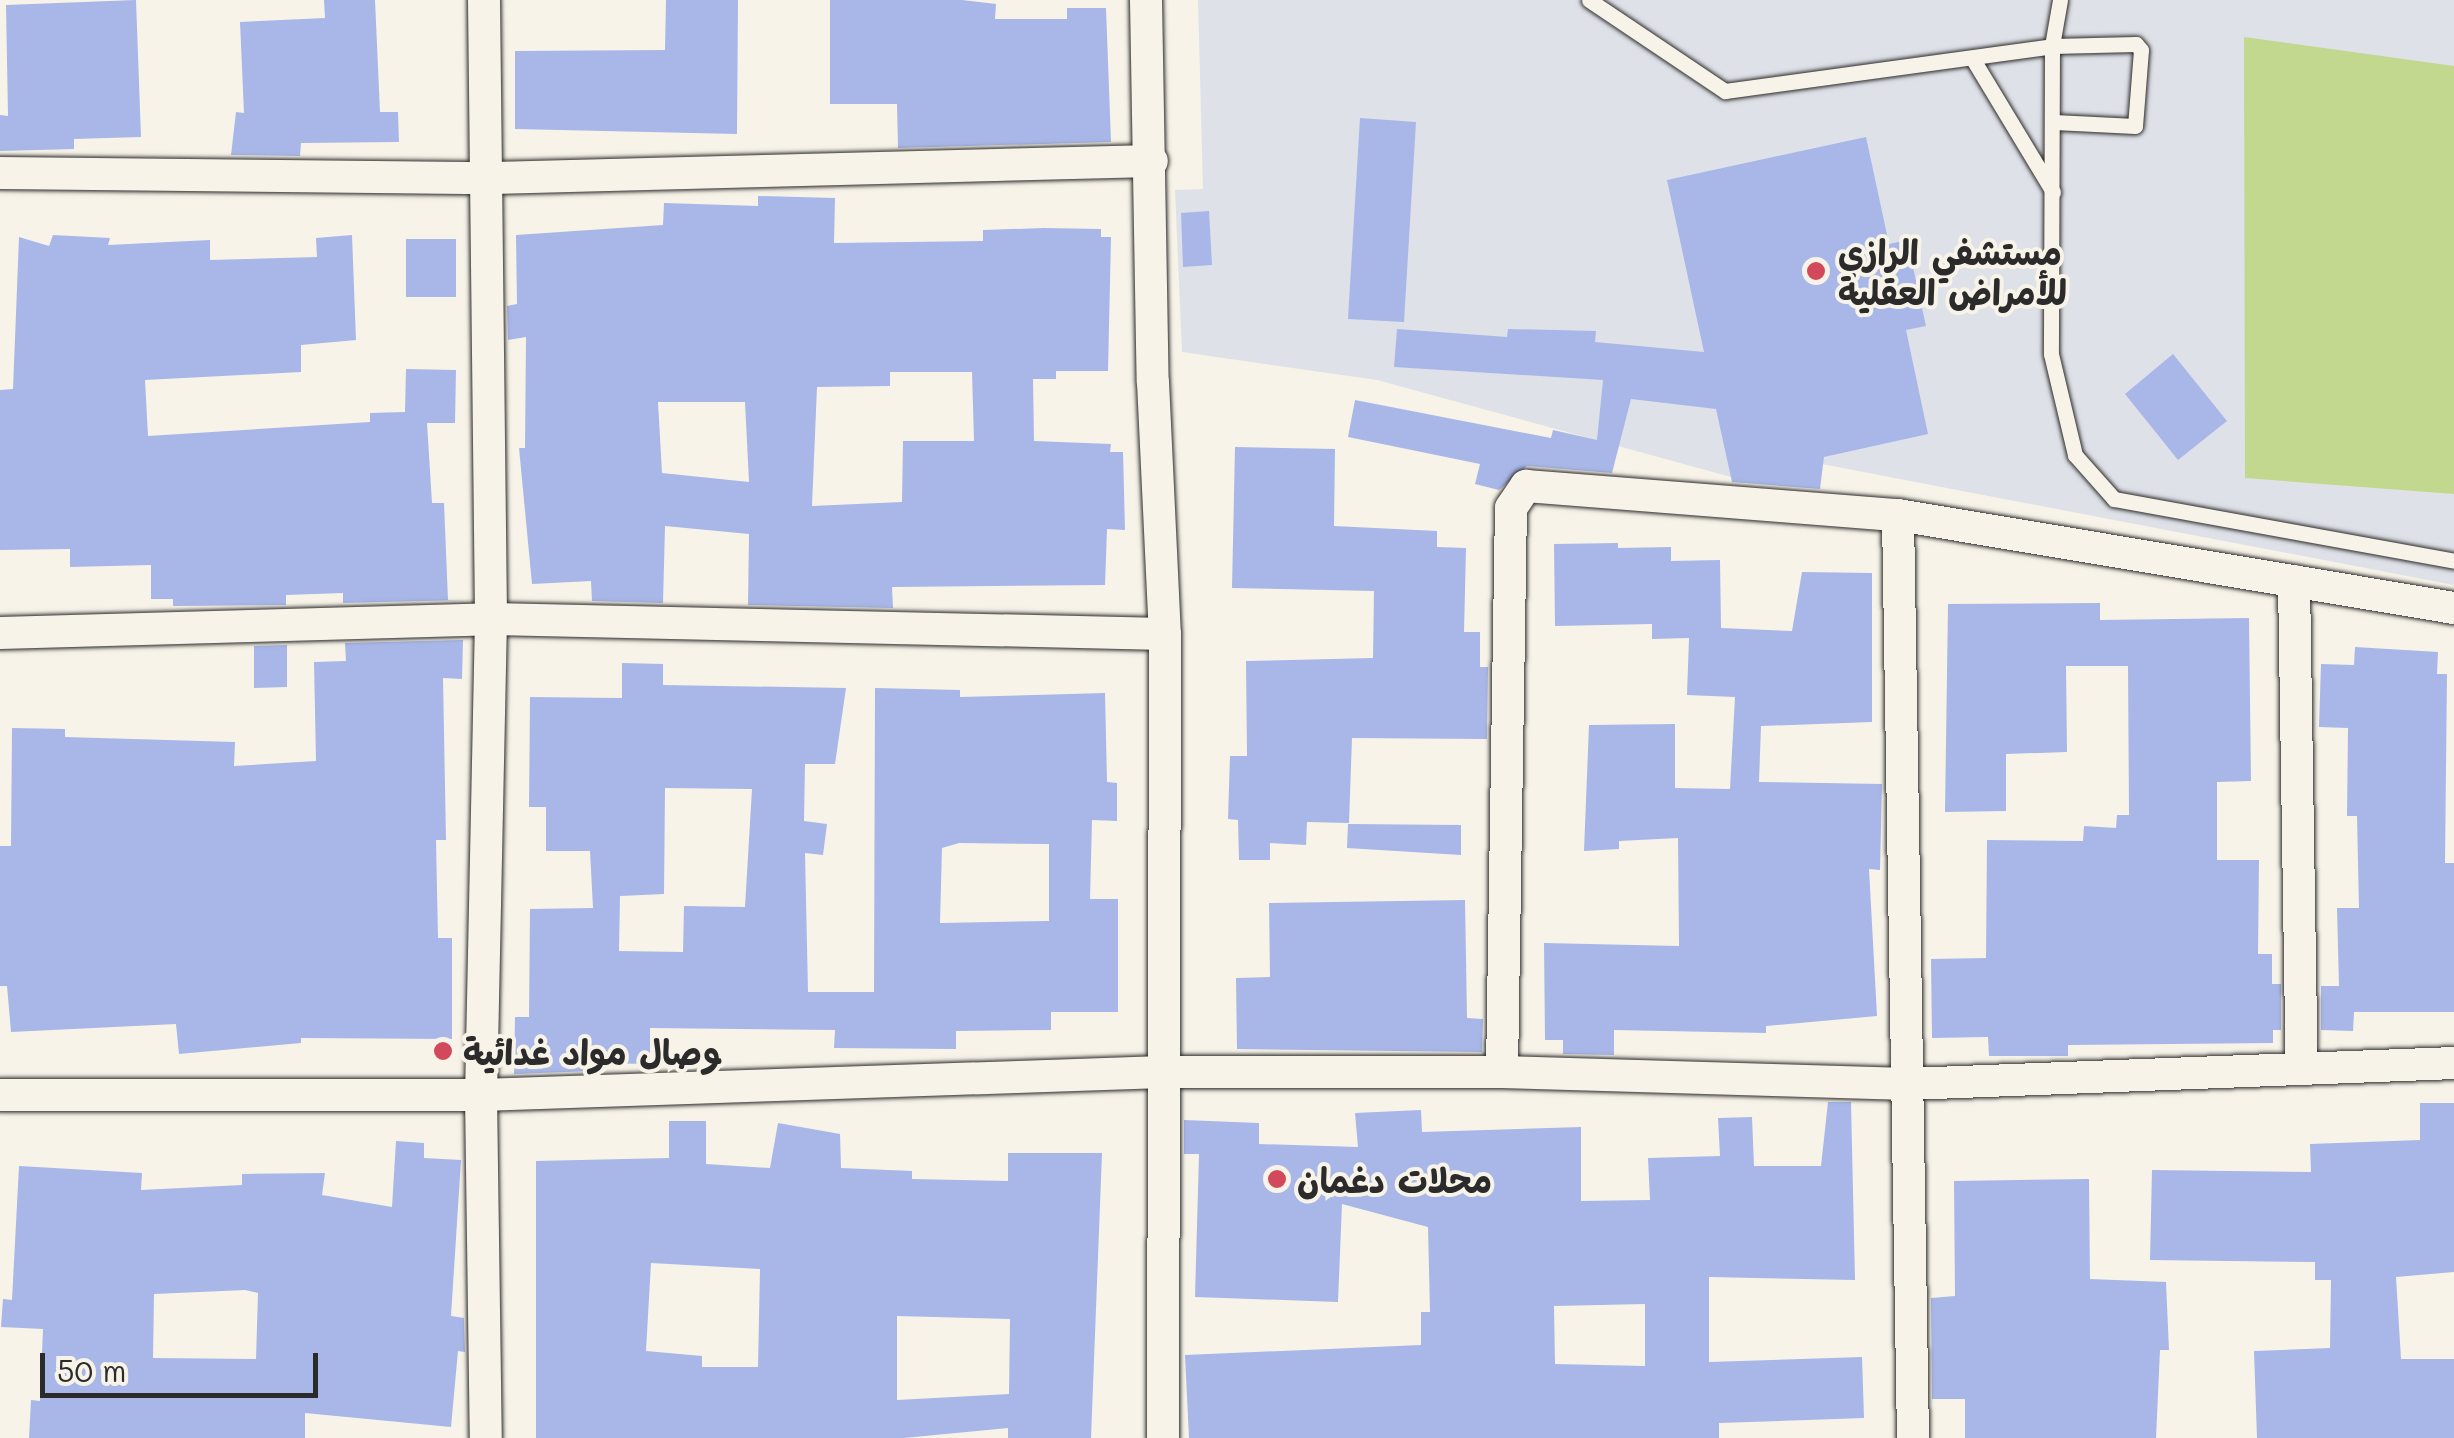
<!DOCTYPE html>
<html>
<head>
<meta charset="utf-8">
<style>
  body { margin:0 }
  #map { position:relative; width:2454px; height:1438px; overflow:hidden; background:#f7f3e8; font-family:Mali,"Playpen Sans Arabic",sans-serif }
  div>[style] { position:absolute }
  [style*='--x'] { left:calc(var(--x)*1px); top:calc(var(--y)*1px); width:calc(var(--w)*1px); rotate:calc(var(--a)*1deg) }
  .built>* { inset:0; background:#dfe1e8 }
  .green>* { inset:0; background:#c1d88e }
  .building>* { inset:0; background:#a8b7e7 }
  .roads { filter:drop-shadow(0 0 2px #2b2b2b) drop-shadow(0 0 2px #2b2b2b) }
  .service>* { height:15px; margin:-7.5px; padding:0 7.5px; transform-origin:7.5px; border-radius:7.5px; background:#f7f3e8 }
  .minor>* { height:32px; margin:-16px; padding:0 16px; transform-origin:16px; border-radius:16px; background:#f7f3e8 }
  .dots>* { width:28px; height:28px; translate:-50% -50%; box-sizing:border-box; border:5px solid #f7f3e8; border-radius:50% }
  span { translate:-50% -50%; white-space:nowrap; text-align:center; line-height:1.15; -webkit-text-stroke:8px #f7f3e8; paint-order:stroke }
  .poi-label { font-size:35px; color:#2b2b2b; font-weight:700 }
  .left { translate:0 -50%; text-align:left }
  .scale { position:absolute; left:40px; top:1353px; width:278px; height:45px; box-sizing:border-box; border:5px solid #2b2b2b; border-top:0; padding-left:12px; font-size:30px; line-height:35px; white-space:nowrap; color:#2b2b2b; -webkit-text-stroke:8px #f7f3e8; paint-order:stroke }
</style>
</head>
<body>
<div id="map">
  <div class="built">
    <div style="clip-path:polygon(1198px 0,2454px 0,2454px 585px,1806px 461px,1731px 477px,1377px 380px,1182px 352px,1175px 190px,1203px 189px)"></div>
  </div>
  <div class="green">
    <div style="clip-path:polygon(2244px 37px,2454px 66px,2454px 494px,2245px 478px)"></div>
  </div>
  <div class="building">
    <div style="clip-path:polygon(136px 0,141px 137px,74px 139px,74px 149px,0 151px,0 115px,8px 116px,6px 5px)"></div>
    <div style="clip-path:polygon(324px 0,375px 0,380px 112px,398px 112px,399px 142px,301px 143px,300px 156px,231px 155px,236px 112px,244px 113px,240px 22px,325px 18px)"></div>
    <div style="clip-path:polygon(666px 0,738px 0,737px 134px,515px 129px,515px 51px,665px 50px)"></div>
    <div style="clip-path:polygon(830px 0,962px 0,996px 4px,995px 19px,1067px 19px,1067px 8px,1106px 8px,1111px 142px,898px 148px,897px 104px,830px 104px)"></div>
    <div style="clip-path:polygon(1360px 118px,1416px 122px,1404px 322px,1348px 319px)"></div>
    <div style="clip-path:polygon(1866px 137px,1889px 244px,1907px 240px,1926px 326px,1906px 330px,1928px 434px,1824px 457px,1820px 489px,1732px 482px,1716px 409px,1631px 399px,1612px 473px,1527px 466px,1499px 490px,1475px 484px,1480px 464px,1348px 437px,1355px 400px,1551px 438px,1553px 430px,1597px 440px,1603px 380px,1394px 367px,1397px 329px,1507px 337px,1508px 329px,1596px 331px,1595px 342px,1704px 352px,1667px 180px)"></div>
    <div style="clip-path:polygon(evenodd,758px 196px,835px 198px,834px 243px,983px 241px,983px 230px,1044px 228px,1101px 229px,1101px 237px,1111px 237px,1108px 371px,1056px 371px,1056px 379px,1033px 379px,1034px 441px,1111px 444px,1110px 452px,1123px 452px,1125px 530px,1107px 529px,1105px 585px,892px 587px,893px 608px,748px 605px,749px 534px,665px 526px,663px 603px,592px 601px,591px 581px,532px 584px,519px 448px,525px 448px,526px 337px,508px 340px,507px 306px,517px 304px,516px 235px,663px 225px,664px 203px,758px 206px,758px 196px,890px 372px,972px 372px,974px 441px,903px 441px,902px 502px,812px 506px,817px 387px,890px 386px,890px 372px,758px 196px,658px 402px,745px 402px,749px 482px,662px 473px,658px 402px)"></div>
    <div style="clip-path:polygon(1209px 211px,1212px 265px,1183px 267px,1181px 213px)"></div>
    <div style="clip-path:polygon(53px 235px,110px 238px,108px 245px,210px 240px,210px 260px,317px 257px,316px 238px,352px 235px,356px 340px,301px 345px,301px 372px,145px 380px,148px 436px,370px 422px,370px 413px,405px 412px,406px 369px,456px 370px,455px 423px,427px 423px,432px 503px,444px 503px,448px 600px,465px 600px,343px 603px,343px 593px,286px 595px,286px 605px,173px 606px,173px 599px,151px 599px,151px 565px,70px 567px,70px 549px,0 550px,0 390px,13px 389px,19px 237px,49px 246px)"></div>
    <div style="clip-path:polygon(406px 239px,456px 239px,456px 297px,406px 297px)"></div>
    <div style="clip-path:polygon(2173px 354px,2227px 421px,2178px 460px,2125px 394px)"></div>
    <div style="clip-path:polygon(1235px 447px,1335px 449px,1334px 526px,1437px 531px,1437px 547px,1466px 548px,1464px 632px,1480px 632px,1480px 667px,1488px 667px,1487px 739px,1352px 738px,1349px 823px,1307px 822px,1306px 845px,1270px 843px,1270px 860px,1239px 860px,1238px 820px,1228px 819px,1230px 756px,1247px 756px,1246px 661px,1373px 658px,1374px 591px,1232px 588px)"></div>
    <div style="clip-path:polygon(1618px 543px,1618px 548px,1671px 547px,1671px 561px,1720px 560px,1721px 628px,1792px 631px,1802px 572px,1872px 573px,1872px 722px,1761px 726px,1759px 782px,1882px 784px,1880px 870px,1869px 869px,1877px 1016px,1766px 1026px,1766px 1033px,1614px 1030px,1614px 1055px,1563px 1054px,1563px 1040px,1545px 1040px,1544px 943px,1679px 946px,1678px 838px,1619px 841px,1619px 849px,1584px 851px,1589px 725px,1675px 724px,1675px 788px,1730px 789px,1735px 697px,1687px 695px,1689px 638px,1652px 639px,1652px 624px,1555px 626px,1554px 544px)"></div>
    <div style="clip-path:polygon(2100px 603px,2100px 620px,2249px 618px,2251px 781px,2217px 782px,2217px 860px,2259px 860px,2258px 954px,2272px 954px,2272px 984px,2281px 984px,2281px 1030px,2273px 1030px,2273px 1043px,2068px 1045px,2068px 1056px,1989px 1056px,1988px 1037px,1932px 1038px,1931px 959px,1986px 958px,1987px 840px,2083px 841px,2084px 826px,2116px 828px,2117px 815px,2129px 815px,2128px 666px,2066px 666px,2067px 752px,2006px 754px,2006px 811px,1945px 812px,1948px 604px)"></div>
    <div style="clip-path:polygon(463px 640px,462px 679px,443px 678px,446px 840px,436px 840px,438px 938px,452px 938px,452px 1039px,301px 1038px,301px 1043px,179px 1054px,176px 1024px,11px 1032px,7px 986px,0 986px,0 846px,11px 846px,12px 728px,65px 729px,65px 737px,235px 742px,234px 766px,316px 761px,314px 662px,346px 661px,345px 643px)"></div>
    <div style="clip-path:polygon(287px 645px,287px 687px,254px 688px,254px 646px)"></div>
    <div style="clip-path:polygon(2355px 647px,2438px 652px,2437px 674px,2447px 674px,2445px 863px,2454px 863px,2454px 1012px,2354px 1012px,2353px 1031px,2321px 1030px,2321px 986px,2339px 986px,2337px 908px,2359px 908px,2357px 816px,2347px 816px,2348px 728px,2319px 727px,2321px 664px,2354px 665px)"></div>
    <div style="clip-path:polygon(evenodd,622px 663px,663px 664px,663px 685px,846px 688px,835px 764px,805px 764px,804px 821px,827px 824px,823px 855px,805px 853px,808px 992px,874px 992px,875px 688px,960px 690px,960px 697px,1105px 693px,1107px 782px,1117px 783px,1117px 821px,1092px 820px,1090px 899px,1118px 899px,1118px 1012px,1051px 1012px,1051px 1030px,956px 1031px,956px 1049px,834px 1048px,835px 1030px,650px 1028px,650px 1064px,591px 1063px,591px 1071px,514px 1074px,515px 1017px,529px 1017px,530px 909px,593px 908px,590px 851px,546px 851px,546px 807px,529px 807px,530px 697px,622px 698px,622px 663px,665px 788px,752px 789px,745px 907px,684px 906px,683px 952px,619px 951px,620px 896px,664px 894px,665px 788px,622px 663px,959px 843px,1049px 844px,1049px 921px,940px 923px,942px 848px,959px 843px)"></div>
    <div style="clip-path:polygon(1348px 824px,1461px 825px,1461px 855px,1347px 848px)"></div>
    <div style="clip-path:polygon(1465px 900px,1467px 1018px,1483px 1019px,1482px 1052px,1237px 1049px,1236px 978px,1270px 977px,1269px 903px)"></div>
    <div style="clip-path:polygon(evenodd,1828px 1102px,1851px 1102px,1855px 1280px,1709px 1277px,1709px 1362px,1862px 1357px,1864px 1418px,1719px 1423px,1719px 1438px,1189px 1438px,1185px 1355px,1421px 1345px,1421px 1312px,1430px 1312px,1428px 1227px,1342px 1204px,1338px 1302px,1195px 1297px,1199px 1154px,1184px 1154px,1184px 1120px,1259px 1123px,1259px 1144px,1358px 1147px,1355px 1113px,1421px 1110px,1422px 1132px,1581px 1127px,1581px 1201px,1650px 1200px,1648px 1158px,1720px 1156px,1718px 1118px,1752px 1117px,1754px 1166px,1821px 1166px,1828px 1102px,1645px 1304px,1645px 1366px,1555px 1364px,1554px 1306px,1645px 1304px)"></div>
    <div style="clip-path:polygon(2420px 1103px,2454px 1103px,2454px 1272px,2396px 1277px,2401px 1359px,2454px 1359px,2454px 1438px,2257px 1438px,2254px 1351px,2330px 1348px,2331px 1280px,2315px 1280px,2315px 1262px,2150px 1260px,2152px 1170px,2311px 1172px,2310px 1144px,2420px 1140px)"></div>
    <div style="clip-path:polygon(evenodd,669px 1121px,706px 1121px,706px 1164px,770px 1168px,778px 1123px,840px 1134px,841px 1168px,912px 1171px,912px 1179px,1008px 1181px,1008px 1153px,1102px 1153px,1091px 1438px,1008px 1438px,1008px 1428px,904px 1438px,536px 1438px,536px 1161px,669px 1158px,669px 1121px,651px 1263px,760px 1269px,758px 1367px,702px 1367px,702px 1356px,646px 1351px,651px 1263px,669px 1121px,897px 1316px,1010px 1319px,1009px 1394px,897px 1400px,897px 1316px)"></div>
    <div style="clip-path:polygon(evenodd,396px 1141px,424px 1143px,424px 1158px,461px 1160px,451px 1316px,464px 1318px,465px 1352px,458px 1351px,451px 1427px,305px 1413px,305px 1438px,29px 1438px,31px 1400px,40px 1401px,43px 1329px,1px 1327px,3px 1299px,12px 1300px,19px 1166px,142px 1173px,141px 1190px,242px 1185px,242px 1174px,325px 1173px,322px 1195px,392px 1207px,396px 1141px,245px 1290px,258px 1293px,256px 1359px,153px 1358px,154px 1294px,245px 1290px)"></div>
    <div style="clip-path:polygon(2089px 1179px,2090px 1279px,2166px 1282px,2169px 1350px,2160px 1350px,2156px 1438px,1965px 1438px,1965px 1399px,1932px 1399px,1931px 1298px,1955px 1296px,1954px 1181px)"></div>
  </div>
  <div class="roads">
    <div class="service">
      <div style="--x:1589;--y:0;--w:164;--a:33.8"></div>
      <div style="--x:1725;--y:91;--w:330;--a:-7.8"></div>
      <div style="--x:2052;--y:46;--w:84;--a:-1.4"></div>
      <div style="--x:2136;--y:44;--w:8;--a:50"></div>
      <div style="--x:2141;--y:50;--w:76;--a:94.5"></div>
      <div style="--x:2135;--y:126;--w:81;--a:-177.2"></div>
      <div style="--x:2060;--y:0;--w:47;--a:99.9"></div>
      <div style="--x:2052;--y:46;--w:308;--a:90.2"></div>
      <div style="--x:2051;--y:354;--w:104;--a:76.6"></div>
      <div style="--x:2075;--y:455;--w:59;--a:48.4"></div>
      <div style="--x:2114;--y:499;--w:346;--a:10.3"></div>
      <div style="--x:1974;--y:61;--w:153;--a:58.9"></div>
    </div>
    <div class="minor">
      <div style="--x:484;--y:0;--w:619;--a:89.35"></div>
      <div style="--x:491;--y:619;--w:476;--a:91.2"></div>
      <div style="--x:481;--y:1095;--w:343;--a:89.2"></div>
      <div style="--x:1146;--y:0;--w:382;--a:89"></div>
      <div style="--x:1153;--y:382;--w:252;--a:87.3"></div>
      <div style="--x:1165;--y:634;--w:804;--a:90.14"></div>
      <div style="--x:0;--y:173;--w:490;--a:0.6"></div>
      <div style="--x:490;--y:178;--w:662;--a:-1.47"></div>
      <div style="--x:1898;--y:515;--w:923;--a:89.07"></div>
      <div style="--x:2294;--y:581;--w:486;--a:89.1"></div>
      <div style="--x:0;--y:633;--w:491;--a:-1.6"></div>
      <div style="--x:491;--y:619;--w:674;--a:1.27"></div>
      <div style="--x:1502;--y:1072;--w:564;--a:-89.09"></div>
      <div style="--x:1511;--y:508;--w:27;--a:-56"></div>
      <div style="--x:1526;--y:486;--w:373;--a:4.5"></div>
      <div style="--x:1898;--y:515;--w:564;--a:9.5"></div>
      <div style="--x:0;--y:1095;--w:481;--a:0"></div>
      <div style="--x:481;--y:1095;--w:682;--a:-1.93"></div>
      <div style="--x:1163;--y:1072;--w:339;--a:0"></div>
      <div style="--x:1502;--y:1072;--w:406;--a:1.7"></div>
      <div style="--x:1908;--y:1084;--w:546;--a:-2.2"></div>
    </div>
  </div>
  <div class="dots">
    <div style="left:1816px;top:271px;background:#d1495b"></div>
    <div style="left:443px;top:1051px;background:#d1495b"></div>
    <div style="left:1277px;top:1179px;background:#d1495b"></div>
  </div>
  <div class="poi-label">
    <span class="left" style="left:1838px;top:271px">مستشفي الرازي<br>للأمراض العقلية</span>
    <span class="left" style="left:463px;top:1051px">وصال مواد غدائية</span>
    <span class="left" style="left:1297px;top:1179px">محلات دغمان</span>
  </div>
  <div class="scale">50 m</div>
</div>
</body>
</html>
